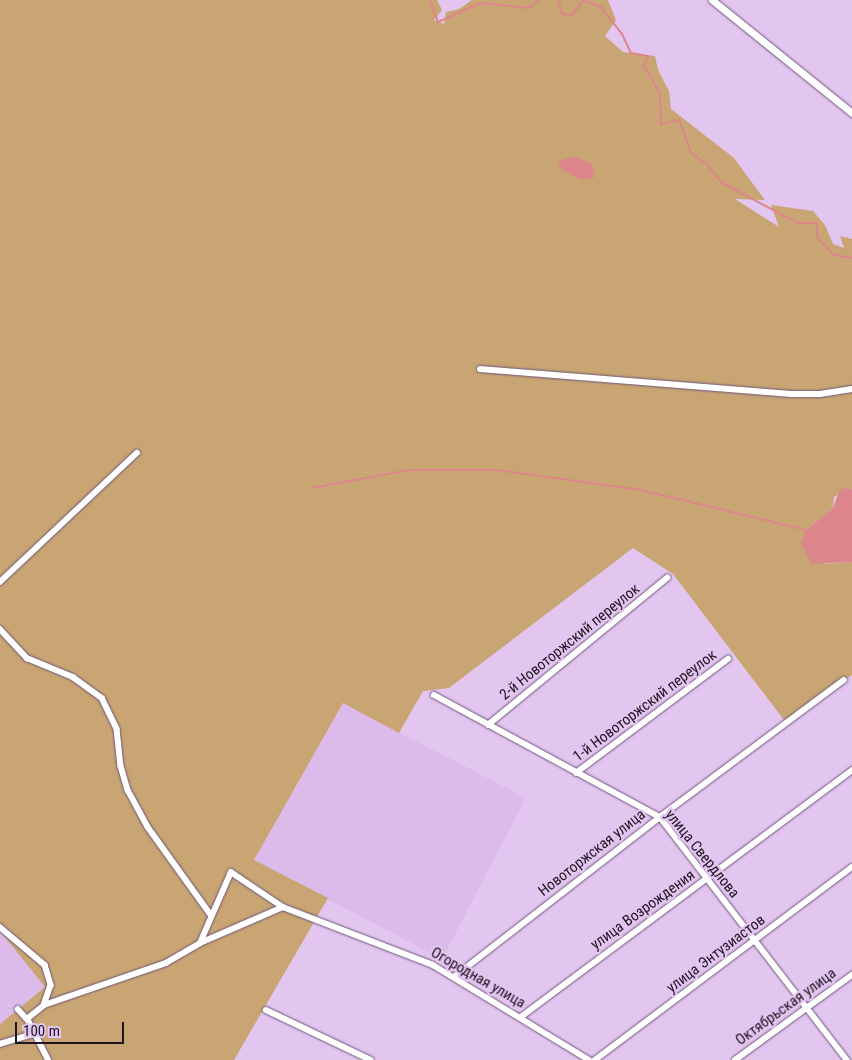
<!DOCTYPE html>
<html>
<head>
<meta charset="utf-8">
<style>
  body { margin:0 }
  #map { position:relative; width:852px; height:1060px; overflow:hidden; background:#e3c6f0; font-family:"Roboto Condensed",sans-serif }
  div>[style] { position:absolute }
  [style*='--x'] { left:calc(var(--x)*1px); top:calc(var(--y)*1px); width:calc(var(--w)*1px); rotate:calc(var(--a)*1deg) }
  .built>* { inset:0; background:#dcbbeb }
  .green>* { inset:0; background:#c8a572 }
  .water>* { inset:0; background:#dc868c }
  .stream>* { height:2px; margin:-1px; padding:0 1px; transform-origin:1px; border-radius:1px; background:#dc868c }
  .roads { filter:drop-shadow(0 0 1px #70577b) drop-shadow(0 0 1px #70577b) }
  .minor>* { height:5.5px; margin:-2.75px; padding:0 2.75px; transform-origin:2.75px; border-radius:2.75px; background:#fff }
  .tertiary>* { height:7px; margin:-3.5px; padding:0 3.5px; transform-origin:3.5px; border-radius:3.5px; background:#fff }
  span { translate:-50% -50%; white-space:nowrap; text-align:center; line-height:1.15; -webkit-text-stroke:4.5px #e3c6f0; paint-order:stroke }
  .street-label { font-size:15px; color:#1e1422 }
  .scale { position:absolute; left:15px; top:1022px; width:109px; height:22px; box-sizing:border-box; border:2px solid #1e1422; border-top:0; padding-left:6px; font-size:15px; line-height:18px; white-space:nowrap; color:#1e1422; -webkit-text-stroke:4px #e3c6f0; paint-order:stroke }
</style>
</head>
<body>
<div id="map">
  <div class="built">
    <div style="clip-path:polygon(343px 703px,526px 798px,442px 959px,253px 860px)"></div>
    <div style="clip-path:polygon(0 931px,45px 987px,0 1024px)"></div>
  </div>
  <div class="green">
    <div style="clip-path:polygon(0 0,437px 0,442px 10px,434px 20px,444px 24px,446px 12px,459px 9px,472px 0,608px 0,616px 20px,605px 36px,623px 52px,655px 56px,658px 70px,669px 91px,671px 109px,734px 158px,765px 200px,735px 199px,779px 227px,771px 205px,813px 211px,825px 225px,833px 244px,844px 248px,840px 236px,852px 239px,852px 490px,849px 488px,834px 497px,833px 508px,806px 530px,824px 564px,852px 562px,852px 675px,784px 720px,673px 574px,633px 548px,449px 688px,423px 691px,399px 733px,343px 703px,254px 860px,328px 898px,234px 1060px,0 1060px,0 1024px,45px 987px,0 931px)"></div>
  </div>
  <div class="water">
    <div style="clip-path:polygon(575px 157px,592px 164px,595px 177px,581px 180px,564px 171px,559px 165px,558px 162px,564px 159px)"></div>
    <div style="clip-path:polygon(849px 488px,852px 490px,852px 562px,811px 564px,801px 543px,806px 530px,833px 508px,840px 489px)"></div>
  </div>
  <div class="stream">
    <div style="--x:430;--y:0;--w:23;--a:70"></div>
    <div style="--x:438;--y:22;--w:46;--a:-24.3"></div>
    <div style="--x:480;--y:3;--w:49;--a:5.8"></div>
    <div style="--x:529;--y:8;--w:12;--a:-42"></div>
    <div style="--x:558;--y:0;--w:14;--a:73"></div>
    <div style="--x:562;--y:13;--w:9;--a:18"></div>
    <div style="--x:571;--y:16;--w:19;--a:-51"></div>
    <div style="--x:583;--y:1;--w:18;--a:16"></div>
    <div style="--x:600;--y:6;--w:36;--a:52"></div>
    <div style="--x:622;--y:34;--w:21;--a:65"></div>
    <div style="--x:631;--y:53;--w:17;--a:10"></div>
    <div style="--x:648;--y:56;--w:11;--a:112"></div>
    <div style="--x:644;--y:66;--w:31;--a:59"></div>
    <div style="--x:660;--y:93;--w:31;--a:88"></div>
    <div style="--x:661;--y:124;--w:18;--a:-13"></div>
    <div style="--x:679;--y:120;--w:35;--a:70"></div>
    <div style="--x:691;--y:153;--w:21;--a:35"></div>
    <div style="--x:708;--y:165;--w:23;--a:52"></div>
    <div style="--x:722;--y:183;--w:86;--a:27.8"></div>
    <div style="--x:798;--y:223;--w:19;--a:0"></div>
    <div style="--x:817;--y:223;--w:14;--a:90"></div>
    <div style="--x:817;--y:237;--w:25;--a:47"></div>
    <div style="--x:834;--y:255;--w:18;--a:9"></div>
    <div style="--x:312;--y:488;--w:99;--a:-10.5"></div>
    <div style="--x:409;--y:470;--w:88;--a:0"></div>
    <div style="--x:497;--y:470;--w:145;--a:7.9"></div>
    <div style="--x:641;--y:490;--w:170;--a:13.6"></div>
  </div>
  <div class="roads">
    <div class="minor">
      <div style="--x:480;--y:369;--w:312;--a:4.6"></div>
      <div style="--x:791;--y:394;--w:29;--a:0"></div>
      <div style="--x:820;--y:394;--w:32;--a:-9"></div>
      <div style="--x:0;--y:582;--w:188;--a:-43.3"></div>
      <div style="--x:0;--y:629;--w:40;--a:47"></div>
      <div style="--x:27;--y:658;--w:50;--a:22.4"></div>
      <div style="--x:73;--y:677;--w:36;--a:36"></div>
      <div style="--x:102;--y:698;--w:34;--a:64"></div>
      <div style="--x:117;--y:729;--w:37;--a:84"></div>
      <div style="--x:121;--y:766;--w:25;--a:74"></div>
      <div style="--x:128;--y:790;--w:42;--a:61.6"></div>
      <div style="--x:148;--y:827;--w:108;--a:54.4"></div>
      <div style="--x:434;--y:695;--w:257;--a:28.4"></div>
      <div style="--x:660;--y:817;--w:307;--a:52.4"></div>
      <div style="--x:488;--y:725;--w:232;--a:-39.4"></div>
      <div style="--x:576;--y:773;--w:190;--a:-36.9"></div>
      <div style="--x:0;--y:927;--w:59;--a:40.2"></div>
      <div style="--x:45;--y:965;--w:21;--a:73"></div>
      <div style="--x:51;--y:985;--w:21;--a:109"></div>
      <div style="--x:200;--y:943;--w:90;--a:-23.4"></div>
      <div style="--x:454;--y:977;--w:261;--a:-37.8"></div>
      <div style="--x:660;--y:817;--w:229;--a:-36.7"></div>
      <div style="--x:18;--y:1009;--w:13;--a:48"></div>
      <div style="--x:266;--y:1010;--w:116;--a:25.5"></div>
      <div style="--x:521;--y:1017;--w:413;--a:-36.7"></div>
      <div style="--x:0;--y:1044;--w:37;--a:-17"></div>
      <div style="--x:48;--y:1060;--w:46;--a:-117.1"></div>
      <div style="--x:27;--y:1019;--w:22;--a:-39"></div>
      <div style="--x:44;--y:1005;--w:129;--a:-19"></div>
      <div style="--x:166;--y:963;--w:39;--a:-30"></div>
      <div style="--x:200;--y:943;--w:77;--a:-66.4"></div>
      <div style="--x:231;--y:872;--w:63;--a:33.9"></div>
      <div style="--x:283;--y:907;--w:161;--a:21.1"></div>
      <div style="--x:433;--y:965;--w:183;--a:31.3"></div>
      <div style="--x:595;--y:1060;--w:321;--a:-36.9"></div>
      <div style="--x:735;--y:1060;--w:145;--a:-36"></div>
    </div>
    <div class="tertiary">
      <div style="--x:712;--y:0;--w:180;--a:38.9"></div>
    </div>
  </div>
  <div class="street-label">
    <span style="left:570px;top:642px;rotate:-39deg">2-й Новоторжский переулок</span>
    <span style="left:645px;top:706px;rotate:-37deg">1-й Новоторжский переулок</span>
    <span style="left:592px;top:853px;rotate:-38deg">Новоторжская улица</span>
    <span style="left:702px;top:854px;rotate:51deg">улица Свердлова</span>
    <span style="left:643px;top:910px;rotate:-36deg">улица Возрождения</span>
    <span style="left:716px;top:954px;rotate:-37deg">улица Энтузиастов</span>
    <span style="left:478px;top:978px;rotate:30deg">Огородная улица</span>
    <span style="left:786px;top:1007px;rotate:-36deg">Октябрьская улица</span>
  </div>
  <div class="scale">100 m</div>
</div>
</body>
</html>
